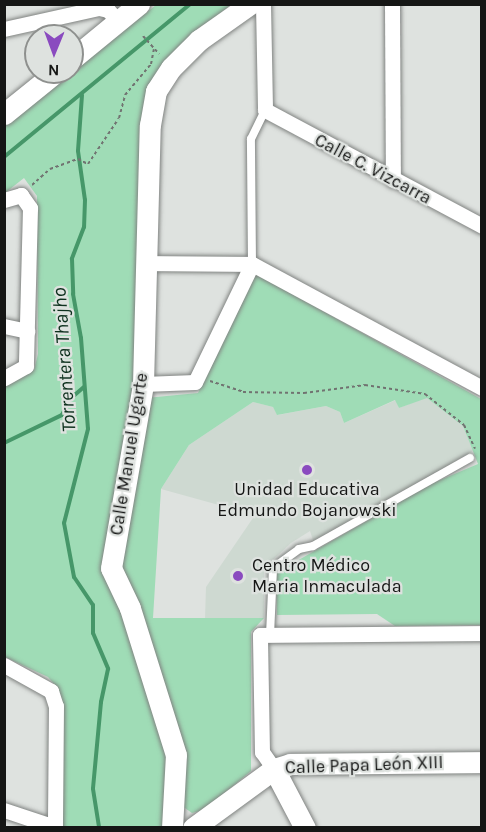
<!DOCTYPE html>
<html>
<head>
<meta charset="utf-8">
<style>
  body { margin:0 }
  #map { position:relative; width:486px; height:832px; overflow:hidden; background:#dee2df; font-family:Karla,sans-serif }
  div>[style] { position:absolute }
  [style*='--x'] { left:calc(var(--x)*1px); top:calc(var(--y)*1px); width:calc(var(--w)*1px); rotate:calc(var(--a)*1deg) }
  .built>* { inset:0; background:#ced9d1 }
  .green>* { inset:0; background:#9fdcb6 }
  .stream>* { height:4px; margin:-2px; padding:0 2px; transform-origin:2px; border-radius:2px; background:#469769 }
  .path>* { height:2px; margin-top:-1px; transform-origin:0; background:repeating-linear-gradient(90deg,#717371 0 3px,transparent 0 6px) }
  .roads { filter:drop-shadow(0 0 2px #808381) drop-shadow(0 0 2px #808381) }
  .lane>* { height:8px; margin:-4px; padding:0 4px; transform-origin:4px; border-radius:4px; background:#fff }
  .street>* { height:15px; margin:-7.5px; padding:0 7.5px; transform-origin:7.5px; border-radius:7.5px; background:#fff }
  .secondary>* { height:21px; margin:-10.5px; padding:0 10.5px; transform-origin:10.5px; border-radius:10.5px; background:#fff }
  .dots>* { width:16px; height:16px; translate:-50% -50%; box-sizing:border-box; border:3px solid #dee2df; border-radius:50% }
  span { translate:-50% -50%; white-space:nowrap; text-align:center; line-height:1.15; -webkit-text-stroke:4.5px #dee2df; paint-order:stroke }
  .street-label { font-size:18px; color:#151615 }
  .poi-label { font-size:18px; color:#151615 }
  .left { translate:0 -50%; text-align:left }
  .water-label { font-size:20px; color:#0e311e; font-style:italic }
  .frame { position:absolute; inset:0; border:6px solid #151615; pointer-events:none }
  .north { position:absolute; left:24px; top:24px; width:60px; height:60px; box-sizing:border-box; background:#dee2df; border:2px solid #8e908e; border-radius:50%; rotate:181deg; font-size:16px; font-weight:700; line-height:24px; text-align:center; color:#151615 }
  .north::after { content:''; display:block; margin:auto; width:21px; height:27px; background:#8a4abf; clip-path:polygon(50% 0,100% 100%,50% 72%,0 100%) }
</style>
</head>
<body>
<div id="map">
  <div class="built">
    <div style="clip-path:polygon(427px 397px,463px 426px,473px 451px,314px 543px,310px 531px,291px 543px,264px 568px,264px 618px,205px 619px,206px 587px,255px 515px,161px 489px,189px 445px,253px 402px,273px 407px,278px 415px,326px 406px,340px 412px,344px 423px,396px 400px,399px 408px)"></div>
  </div>
  <div class="green">
    <div style="clip-path:polygon(156px 5px,230px 5px,167px 62px,151px 85px,134px 384px,115px 502px,125px 606px,172px 760px,162px 827px,63px 827px,61px 715px,56px 686px,48px 677px,5px 657px,5px 386px,34px 370px,38px 354px,37px 196px,24px 178px,5px 193px,4px 127px)"></div>
    <div style="clip-path:polygon(256px 274px,481px 399px,481px 625px,395px 626px,377px 614px,277px 615px,276px 573px,433px 483px,478px 464px,463px 426px,427px 398px,399px 408px,395px 400px,344px 423px,340px 412px,326px 406px,277px 415px,273px 407px,253px 402px,189px 445px,161px 489px,153px 618px,264px 618px,251px 632px,251px 771px,204px 810px,192px 813px,182px 806px,118px 558px,146px 398px,198px 393px)"></div>
  </div>
  <div class="stream">
    <div style="--x:82;--y:95;--w:56;--a:94.1"></div>
    <div style="--x:78;--y:151;--w:49;--a:81.9"></div>
    <div style="--x:85;--y:200;--w:27;--a:92"></div>
    <div style="--x:84;--y:227;--w:34;--a:111"></div>
    <div style="--x:72;--y:259;--w:35;--a:88"></div>
    <div style="--x:73;--y:294;--w:45;--a:79.7"></div>
    <div style="--x:81;--y:338;--w:91;--a:85.6"></div>
    <div style="--x:88;--y:429;--w:97;--a:104.3"></div>
    <div style="--x:64;--y:523;--w:55;--a:79.5"></div>
    <div style="--x:74;--y:577;--w:34;--a:56"></div>
    <div style="--x:93;--y:605;--w:28;--a:90"></div>
    <div style="--x:93;--y:633;--w:39;--a:67"></div>
    <div style="--x:108;--y:669;--w:34;--a:102"></div>
    <div style="--x:101;--y:702;--w:87;--a:95.3"></div>
    <div style="--x:93;--y:789;--w:39;--a:81"></div>
    <div style="--x:4;--y:157;--w:241;--a:-39.4"></div>
    <div style="--x:4;--y:443;--w:64;--a:-25.8"></div>
    <div style="--x:62;--y:415;--w:18;--a:-63"></div>
    <div style="--x:70;--y:399;--w:18;--a:-41"></div>
  </div>
  <div class="path">
    <div style="--x:143;--y:36;--w:24;--a:48"></div>
    <div style="--x:32;--y:185;--w:24;--a:-42"></div>
    <div style="--x:50;--y:169;--w:30;--a:-20"></div>
    <div style="--x:78;--y:159;--w:11;--a:27"></div>
    <div style="--x:88;--y:164;--w:55;--a:-56"></div>
    <div style="--x:119;--y:118;--w:24;--a:-75"></div>
    <div style="--x:125;--y:95;--w:40;--a:-50"></div>
    <div style="--x:151;--y:64;--w:15;--a:-79"></div>
    <div style="--x:210;--y:381;--w:35;--a:18"></div>
    <div style="--x:243;--y:392;--w:61;--a:0.9"></div>
    <div style="--x:304;--y:393;--w:62;--a:-7.5"></div>
    <div style="--x:365;--y:385;--w:61;--a:8.5"></div>
    <div style="--x:425;--y:394;--w:50;--a:38.5"></div>
    <div style="--x:464;--y:425;--w:26;--a:65"></div>
  </div>
  <div class="roads">
    <div class="lane">
      <div style="--x:252;--y:264;--w:125;--a:-90.5"></div>
      <div style="--x:251;--y:139;--w:32;--a:-64"></div>
      <div style="--x:270;--y:635;--w:67;--a:-87.4"></div>
      <div style="--x:273;--y:568;--w:32;--a:-36"></div>
      <div style="--x:299;--y:549;--w:14;--a:-12"></div>
      <div style="--x:313;--y:546;--w:180;--a:-29.3"></div>
    </div>
    <div class="street">
      <div style="--x:263;--y:4;--w:106;--a:88.9"></div>
      <div style="--x:265;--y:110;--w:246;--a:28.1"></div>
      <div style="--x:392;--y:4;--w:176;--a:89.7"></div>
      <div style="--x:4;--y:29;--w:97;--a:-12.5"></div>
      <div style="--x:99;--y:8;--w:9;--a:13"></div>
      <div style="--x:108;--y:10;--w:15;--a:48"></div>
      <div style="--x:4;--y:200;--w:18;--a:-16"></div>
      <div style="--x:21;--y:195;--w:16;--a:55"></div>
      <div style="--x:30;--y:208;--w:158;--a:91.5"></div>
      <div style="--x:26;--y:366;--w:25;--a:151"></div>
      <div style="--x:144;--y:263;--w:108;--a:0.5"></div>
      <div style="--x:252;--y:264;--w:261;--a:28.3"></div>
      <div style="--x:4;--y:326;--w:24;--a:12"></div>
      <div style="--x:143;--y:384;--w:52;--a:-2.2"></div>
      <div style="--x:195;--y:382;--w:131;--a:-64.2"></div>
      <div style="--x:4;--y:665;--w:54;--a:29"></div>
      <div style="--x:51;--y:691;--w:16;--a:72"></div>
      <div style="--x:56;--y:706;--w:122;--a:90.5"></div>
      <div style="--x:274;--y:769;--w:21;--a:-125"></div>
      <div style="--x:262;--y:752;--w:117;--a:-91"></div>
      <div style="--x:260;--y:635;--w:222;--a:-0.5"></div>
      <div style="--x:4;--y:810;--w:54;--a:18.4"></div>
    </div>
    <div class="secondary">
      <div style="--x:72;--y:59;--w:87;--a:-39.4"></div>
      <div style="--x:4;--y:114;--w:67;--a:-38.9"></div>
      <div style="--x:274;--y:769;--w:67;--a:62.3"></div>
      <div style="--x:172;--y:828;--w:73;--a:-86.9"></div>
      <div style="--x:176;--y:755;--w:154;--a:-107.4"></div>
      <div style="--x:130;--y:608;--w:44;--a:-115.4"></div>
      <div style="--x:111;--y:568;--w:187;--a:-80.1"></div>
      <div style="--x:143;--y:384;--w:259;--a:-88.5"></div>
      <div style="--x:150;--y:125;--w:35;--a:-80"></div>
      <div style="--x:156;--y:91;--w:27;--a:-57"></div>
      <div style="--x:171;--y:68;--w:40;--a:-45"></div>
      <div style="--x:199;--y:40;--w:62;--a:-35.2"></div>
      <div style="--x:193;--y:828;--w:100;--a:-36.1"></div>
      <div style="--x:274;--y:769;--w:17;--a:-17"></div>
      <div style="--x:290;--y:764;--w:192;--a:-0.6"></div>
    </div>
  </div>
  <div class="dots">
    <div style="left:307px;top:470px;background:#8a4abf"></div>
    <div style="left:238px;top:576px;background:#8a4abf"></div>
  </div>
  <div class="street-label">
    <span style="left:373px;top:169px;rotate:28deg">Calle C. Vizcarra</span>
    <span style="left:129px;top:454px;rotate:-81deg">Calle Manuel Ugarte</span>
    <span style="left:364px;top:765px;rotate:-2deg">Calle Papa León XIII</span>
  </div>
  <div class="poi-label">
    <span style="left:307px;top:500px">Unidad Educativa<br>Edmundo Bojanowski</span>
    <span class="left" style="left:252px;top:576px">Centro Médico<br>Maria Inmaculada</span>
  </div>
  <div class="water-label">
    <span style="left:64px;top:360px;rotate:-94deg">Torrentera Thajho</span>
  </div>
  <div class="frame"></div>
  <div class="north">N</div>
</div>
</body>
</html>
